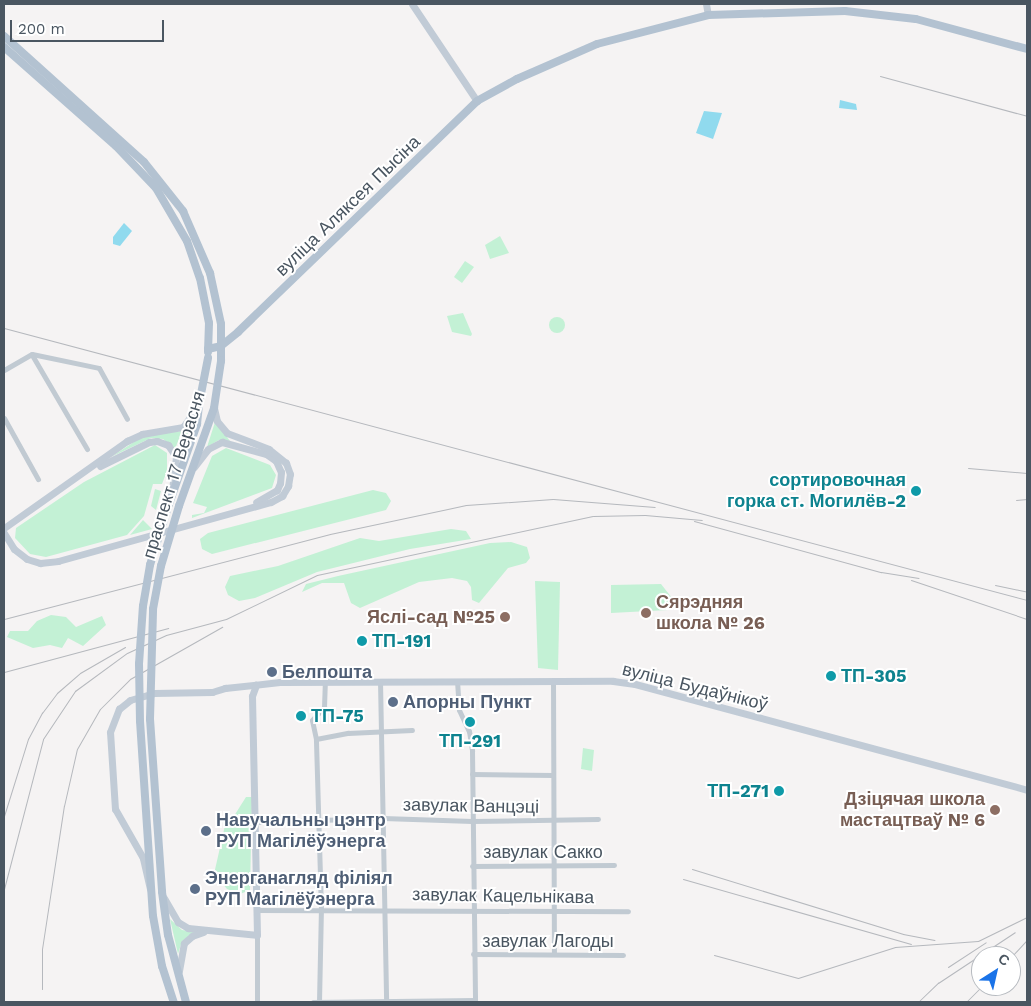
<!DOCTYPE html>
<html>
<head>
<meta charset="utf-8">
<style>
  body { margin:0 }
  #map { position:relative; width:1031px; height:1006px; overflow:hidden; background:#f5f3f3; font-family:"Work Sans",sans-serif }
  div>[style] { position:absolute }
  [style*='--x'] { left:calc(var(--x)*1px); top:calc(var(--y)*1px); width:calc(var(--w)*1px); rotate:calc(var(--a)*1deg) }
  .green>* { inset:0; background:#c3f1d5 }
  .round { border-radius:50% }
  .water>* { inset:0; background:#90daee }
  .stream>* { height:1px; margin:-0.5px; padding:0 0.5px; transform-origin:0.5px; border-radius:0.5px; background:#90daee }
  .minor>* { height:5px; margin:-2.5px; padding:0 2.5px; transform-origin:2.5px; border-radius:2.5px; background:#c1cad2 }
  .secondary>* { height:7px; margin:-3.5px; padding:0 3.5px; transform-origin:3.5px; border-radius:3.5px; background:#c1cbd6 }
  .primary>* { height:8px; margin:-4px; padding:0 4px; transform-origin:4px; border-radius:4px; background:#b3c2d1 }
  .rail>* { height:1px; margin:-0.5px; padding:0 0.5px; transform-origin:0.5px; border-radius:0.5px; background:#b5b8bd }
  .primary-bridge>* { height:8px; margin:-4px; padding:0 4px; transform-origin:4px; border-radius:4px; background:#b3c2d1 }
  .dots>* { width:14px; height:14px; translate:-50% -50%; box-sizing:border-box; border:2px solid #fff; border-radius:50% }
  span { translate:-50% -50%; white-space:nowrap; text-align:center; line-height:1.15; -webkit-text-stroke:4px #fff; paint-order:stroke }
  .street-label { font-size:18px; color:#4a5661 }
  .culture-label { font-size:18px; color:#0d838f; font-weight:700 }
  .right { translate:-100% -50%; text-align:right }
  .left { translate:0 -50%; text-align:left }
  .education-label { font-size:18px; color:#785e54; font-weight:700 }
  .service-label { font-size:18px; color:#4e5e75; font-weight:700 }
  .frame { position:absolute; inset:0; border:5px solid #4a5661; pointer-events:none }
  .north { position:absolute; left:971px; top:946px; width:50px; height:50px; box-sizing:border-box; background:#fff; border:1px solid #b7bbc0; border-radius:50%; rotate:35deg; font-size:14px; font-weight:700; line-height:20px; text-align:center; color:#4a5661 }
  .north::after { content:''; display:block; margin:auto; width:18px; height:22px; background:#1a73e8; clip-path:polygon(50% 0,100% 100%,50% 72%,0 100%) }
  .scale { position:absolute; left:10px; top:20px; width:154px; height:22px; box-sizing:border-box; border:2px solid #4a5661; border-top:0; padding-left:6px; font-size:15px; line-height:18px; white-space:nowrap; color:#4a5661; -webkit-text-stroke:4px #fff; paint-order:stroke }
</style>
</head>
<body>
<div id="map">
  <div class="green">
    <div style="clip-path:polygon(500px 236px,509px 253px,490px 259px,485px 245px)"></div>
    <div style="clip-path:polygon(465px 261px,474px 267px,462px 283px,454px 277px)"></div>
    <div style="clip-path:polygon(463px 313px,472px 334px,471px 336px,452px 332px,447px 316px)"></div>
    <div class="round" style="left:549px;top:317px;width:16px;height:16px"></div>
    <div style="clip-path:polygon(215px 422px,230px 441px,219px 440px,207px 447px)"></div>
    <div style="clip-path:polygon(191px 424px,180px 458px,179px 460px,177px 453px,186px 428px)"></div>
    <div style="clip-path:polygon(182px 431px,175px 449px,163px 439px,151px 438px,111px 457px,143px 436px)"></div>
    <div style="clip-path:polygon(155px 445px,167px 453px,167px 471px,162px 484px,153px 484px,144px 516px,127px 535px,46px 557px,30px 554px,15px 538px,16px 528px,84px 482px)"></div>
    <div style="clip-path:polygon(226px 448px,270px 465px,276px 475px,272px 488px,192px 518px,192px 515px,204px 513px,207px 507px,193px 503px,212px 456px)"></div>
    <div style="clip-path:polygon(155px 489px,161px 491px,156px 510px,151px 506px)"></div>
    <div style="clip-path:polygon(373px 490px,386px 493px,391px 501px,386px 510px,212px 554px,202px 549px,200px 539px,208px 533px)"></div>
    <div style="clip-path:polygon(143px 520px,152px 529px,130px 535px)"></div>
    <div style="clip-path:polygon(451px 529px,466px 531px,471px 539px,410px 549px,317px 572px,255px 598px,239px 601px,228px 595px,225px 587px,230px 576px,278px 566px,360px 538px,379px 541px)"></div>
    <div style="clip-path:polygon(511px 542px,527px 547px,530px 558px,526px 563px,508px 568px,479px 603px,472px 600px,471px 587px,467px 581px,452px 578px,419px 582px,360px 608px,351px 603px,344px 583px,322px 583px,302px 592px,306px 584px,338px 576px,490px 543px)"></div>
    <div style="clip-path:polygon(535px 581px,560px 582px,558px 670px,538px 668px)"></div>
    <div style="clip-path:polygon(661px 584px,672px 598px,668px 610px,611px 613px,611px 585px)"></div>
    <div style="clip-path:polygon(51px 615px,66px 617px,76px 627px,102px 616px,106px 625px,83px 646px,68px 638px,62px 648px,50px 645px,33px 648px,7px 637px,10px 631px,28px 631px,37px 621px)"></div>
    <div style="clip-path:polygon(583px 748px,594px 750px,592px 771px,581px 769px)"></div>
    <div style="clip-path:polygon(246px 797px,252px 797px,250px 890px,240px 894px,227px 889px,214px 874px,226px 821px,234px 816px)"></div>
    <div style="clip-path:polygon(170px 919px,182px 930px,196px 932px,182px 941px,178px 954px)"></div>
  </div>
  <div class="water">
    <div style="clip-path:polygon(840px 100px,856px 104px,857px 110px,839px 108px)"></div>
    <div style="clip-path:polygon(704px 111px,722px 113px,713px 139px,696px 133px)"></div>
    <div style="clip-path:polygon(124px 223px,132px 231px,120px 246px,113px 244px,113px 237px)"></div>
  </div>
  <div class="stream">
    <div style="--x:509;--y:1001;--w:6;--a:9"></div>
  </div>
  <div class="minor">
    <div style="--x:32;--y:354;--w:68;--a:11.8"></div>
    <div style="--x:99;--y:368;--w:58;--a:61.2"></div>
    <div style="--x:32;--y:355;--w:109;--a:59.7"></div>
    <div style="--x:4;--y:370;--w:32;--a:-30"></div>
    <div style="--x:4;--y:418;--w:70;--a:60.9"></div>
    <div style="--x:553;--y:680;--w:274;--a:89.8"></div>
    <div style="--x:380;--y:681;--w:321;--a:88.9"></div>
    <div style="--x:457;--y:681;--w:29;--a:86"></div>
    <div style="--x:459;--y:710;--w:23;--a:65"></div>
    <div style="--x:469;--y:731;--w:20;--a:81"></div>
    <div style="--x:472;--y:751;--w:251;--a:89.3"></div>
    <div style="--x:316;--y:739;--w:33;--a:-11"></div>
    <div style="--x:348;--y:733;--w:64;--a:-2.7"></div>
    <div style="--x:472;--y:774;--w:81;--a:0.7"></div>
    <div style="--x:254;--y:822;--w:129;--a:-1.8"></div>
    <div style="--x:383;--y:818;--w:89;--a:1.9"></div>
    <div style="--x:472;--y:821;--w:126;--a:-0.9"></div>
    <div style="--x:472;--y:866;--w:142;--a:-0.4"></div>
    <div style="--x:257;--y:910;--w:371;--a:0.2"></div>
    <div style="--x:473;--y:954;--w:150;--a:0.4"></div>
    <div style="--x:257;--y:1002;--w:67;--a:-90"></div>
    <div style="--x:313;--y:1002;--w:162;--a:-0.7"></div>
    <div style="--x:319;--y:1002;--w:92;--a:-88.8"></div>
    <div style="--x:321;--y:910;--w:171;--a:-91.7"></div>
    <div style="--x:316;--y:739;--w:19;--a:-102"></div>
    <div style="--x:312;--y:720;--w:18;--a:-47"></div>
    <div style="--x:324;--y:707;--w:25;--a:-88"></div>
  </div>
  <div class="secondary">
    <div style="--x:412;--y:4;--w:117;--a:56.2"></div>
    <div style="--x:706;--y:4;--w:11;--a:80"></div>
    <div style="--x:100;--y:466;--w:55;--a:-26.1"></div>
    <div style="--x:149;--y:442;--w:8;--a:-7"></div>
    <div style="--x:157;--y:441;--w:12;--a:20"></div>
    <div style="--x:168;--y:445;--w:14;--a:56"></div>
    <div style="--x:176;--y:457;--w:34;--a:97"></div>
    <div style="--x:194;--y:467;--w:23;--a:-52"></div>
    <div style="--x:208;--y:449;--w:16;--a:-27"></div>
    <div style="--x:222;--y:442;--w:46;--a:15.3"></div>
    <div style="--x:266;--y:454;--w:12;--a:35"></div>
    <div style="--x:276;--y:461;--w:12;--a:66"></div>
    <div style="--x:281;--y:472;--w:11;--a:95"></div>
    <div style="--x:280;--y:483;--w:8;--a:113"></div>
    <div style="--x:277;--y:490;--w:24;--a:150"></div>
    <div style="--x:4;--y:528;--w:151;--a:-35.3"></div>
    <div style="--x:127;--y:441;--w:17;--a:-25"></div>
    <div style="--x:142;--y:434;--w:42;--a:-9.7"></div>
    <div style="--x:183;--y:427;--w:28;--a:-55"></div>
    <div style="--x:4;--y:533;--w:19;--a:58"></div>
    <div style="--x:14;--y:549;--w:16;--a:38"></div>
    <div style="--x:27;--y:559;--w:14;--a:17"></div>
    <div style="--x:40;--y:563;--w:18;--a:-6"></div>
    <div style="--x:58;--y:561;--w:221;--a:-15.5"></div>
    <div style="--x:271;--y:502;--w:13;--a:-29"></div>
    <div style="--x:282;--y:496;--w:12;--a:-59"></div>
    <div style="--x:288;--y:486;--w:12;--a:-81"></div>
    <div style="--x:290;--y:474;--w:12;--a:-110"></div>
    <div style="--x:286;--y:463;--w:22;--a:-141"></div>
    <div style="--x:269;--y:449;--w:45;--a:-159.1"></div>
    <div style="--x:227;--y:433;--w:16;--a:-130"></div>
    <div style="--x:217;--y:421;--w:13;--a:-103"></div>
    <div style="--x:150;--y:889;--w:32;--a:-103"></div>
    <div style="--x:143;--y:858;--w:56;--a:-119.7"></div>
    <div style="--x:115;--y:809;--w:77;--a:-93.7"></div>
    <div style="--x:110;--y:732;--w:25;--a:-69"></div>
    <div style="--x:119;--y:709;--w:14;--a:-39"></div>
    <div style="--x:130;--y:700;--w:25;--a:-16"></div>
    <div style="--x:154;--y:693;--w:58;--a:-1"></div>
    <div style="--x:212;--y:692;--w:14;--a:-17"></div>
    <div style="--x:225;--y:688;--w:55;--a:-6.2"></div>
    <div style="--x:280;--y:682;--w:333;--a:-0.2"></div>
    <div style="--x:613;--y:681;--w:22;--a:8"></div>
    <div style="--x:635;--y:684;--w:406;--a:15.1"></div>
    <div style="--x:164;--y:898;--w:28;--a:60"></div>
    <div style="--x:178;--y:922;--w:12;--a:31"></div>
    <div style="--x:188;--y:928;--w:69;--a:5.8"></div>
    <div style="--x:257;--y:935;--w:239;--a:-91.2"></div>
    <div style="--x:252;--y:696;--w:12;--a:-70"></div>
    <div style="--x:179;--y:971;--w:28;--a:-80"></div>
    <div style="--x:184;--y:943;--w:11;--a:-41"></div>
    <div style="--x:192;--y:936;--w:12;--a:-20"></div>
  </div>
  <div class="primary">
    <div style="--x:4;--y:36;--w:188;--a:42"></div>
    <div style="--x:144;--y:162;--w:63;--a:51.5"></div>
    <div style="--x:183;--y:211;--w:68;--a:66.5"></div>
    <div style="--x:210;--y:273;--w:52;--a:77.8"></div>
    <div style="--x:221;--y:324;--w:37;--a:90"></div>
    <div style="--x:4;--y:47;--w:149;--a:41.5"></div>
    <div style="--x:116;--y:146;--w:58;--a:46.4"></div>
    <div style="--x:156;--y:188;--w:61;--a:59.7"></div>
    <div style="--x:187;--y:241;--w:39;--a:71"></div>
    <div style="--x:200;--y:278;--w:46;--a:78.7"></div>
    <div style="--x:209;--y:323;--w:29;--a:92"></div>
    <div style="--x:208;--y:349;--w:13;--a:-13"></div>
    <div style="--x:221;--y:346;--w:22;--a:-39"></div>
    <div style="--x:238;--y:332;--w:332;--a:-44"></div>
    <div style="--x:477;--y:101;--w:46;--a:-28.8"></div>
    <div style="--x:517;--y:79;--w:87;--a:-23.6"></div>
    <div style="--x:597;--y:44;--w:115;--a:-14.6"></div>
    <div style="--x:708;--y:15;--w:137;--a:-1.7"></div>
    <div style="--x:845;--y:11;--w:71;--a:6.4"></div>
    <div style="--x:916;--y:19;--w:115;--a:15.1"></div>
    <div style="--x:179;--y:506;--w:104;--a:-70.3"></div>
    <div style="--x:168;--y:507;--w:88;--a:-70.7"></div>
    <div style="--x:197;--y:424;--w:20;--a:-84"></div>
    <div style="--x:150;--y:719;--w:173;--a:86"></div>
    <div style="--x:162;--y:892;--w:43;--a:82.1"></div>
    <div style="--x:168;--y:935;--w:69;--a:75"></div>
    <div style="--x:140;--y:721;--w:195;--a:86.2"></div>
    <div style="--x:153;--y:916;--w:51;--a:79.8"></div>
    <div style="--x:162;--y:966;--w:38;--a:72"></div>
  </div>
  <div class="rail">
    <div style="--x:880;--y:76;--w:152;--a:15.2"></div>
    <div style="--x:4;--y:328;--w:1059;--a:14.89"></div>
    <div style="--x:968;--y:468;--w:59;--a:4.8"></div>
    <div style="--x:1016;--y:500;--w:11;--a:-5"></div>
    <div style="--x:694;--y:521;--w:194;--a:15.3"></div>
    <div style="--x:881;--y:572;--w:38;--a:9"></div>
    <div style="--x:911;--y:580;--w:122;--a:18.6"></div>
    <div style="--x:995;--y:585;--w:33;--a:12"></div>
    <div style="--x:4;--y:619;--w:337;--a:-14.6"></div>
    <div style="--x:330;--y:534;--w:139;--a:-12"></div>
    <div style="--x:466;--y:505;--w:87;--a:-3.9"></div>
    <div style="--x:553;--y:499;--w:102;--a:4.5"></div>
    <div style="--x:4;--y:672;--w:170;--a:-15"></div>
    <div style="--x:4;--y:816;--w:81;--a:-72.7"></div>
    <div style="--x:28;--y:739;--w:30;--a:-62"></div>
    <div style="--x:42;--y:713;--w:25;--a:-53"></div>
    <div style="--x:57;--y:693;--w:30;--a:-41"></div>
    <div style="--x:80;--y:673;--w:52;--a:-30"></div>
    <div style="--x:692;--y:869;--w:221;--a:17.1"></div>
    <div style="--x:903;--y:934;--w:32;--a:11"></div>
    <div style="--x:683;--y:879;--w:237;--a:15.9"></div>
    <div style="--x:4;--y:889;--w:155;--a:-75.4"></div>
    <div style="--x:43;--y:739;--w:58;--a:-56.3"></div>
    <div style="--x:75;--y:691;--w:64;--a:-36.2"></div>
    <div style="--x:127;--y:653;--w:43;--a:-24.8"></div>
    <div style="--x:166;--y:635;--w:62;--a:-14.9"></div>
    <div style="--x:226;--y:619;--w:101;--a:-25.8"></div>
    <div style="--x:317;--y:575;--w:282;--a:-12.1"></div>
    <div style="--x:593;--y:516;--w:52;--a:-1.1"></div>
    <div style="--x:645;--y:515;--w:57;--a:5"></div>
    <div style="--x:714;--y:955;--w:87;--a:15.3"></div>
    <div style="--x:798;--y:978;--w:102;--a:-17.7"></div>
    <div style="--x:895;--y:947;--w:83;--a:-4.1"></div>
    <div style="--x:978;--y:941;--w:55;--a:-26.1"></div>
    <div style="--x:1011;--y:957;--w:23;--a:-47"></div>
    <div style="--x:948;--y:967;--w:45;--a:-33.3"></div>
    <div style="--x:42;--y:989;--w:40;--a:-90"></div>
    <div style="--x:42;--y:949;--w:145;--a:-81.3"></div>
    <div style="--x:64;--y:806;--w:58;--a:-77.2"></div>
    <div style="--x:77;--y:749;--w:46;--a:-60.1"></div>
    <div style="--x:100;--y:709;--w:42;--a:-45"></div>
    <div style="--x:130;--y:679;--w:106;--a:-29.5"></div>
    <div style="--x:918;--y:1002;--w:28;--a:-44"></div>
    <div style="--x:938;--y:983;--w:92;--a:-33.5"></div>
    <div style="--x:966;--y:1002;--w:23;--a:-45"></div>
  </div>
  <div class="primary-bridge">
    <div style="--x:199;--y:404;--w:47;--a:-78.9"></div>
    <div style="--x:214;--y:408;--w:48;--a:-81.5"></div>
    <div style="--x:150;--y:719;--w:110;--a:-88.4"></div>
    <div style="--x:153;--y:609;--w:44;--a:-79.5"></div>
    <div style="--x:161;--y:566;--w:63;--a:-73.3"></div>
    <div style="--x:140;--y:721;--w:57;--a:-91"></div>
    <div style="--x:139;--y:664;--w:58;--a:-86.1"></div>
    <div style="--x:143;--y:606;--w:42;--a:-80.3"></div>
    <div style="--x:150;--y:565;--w:61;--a:-72.8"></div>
  </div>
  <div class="dots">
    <div style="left:916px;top:491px;background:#0f9aa8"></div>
    <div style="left:646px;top:613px;background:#8d6e63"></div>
    <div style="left:505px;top:617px;background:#8d6e63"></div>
    <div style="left:362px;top:641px;background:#0f9aa8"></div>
    <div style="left:272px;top:672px;background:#5c6f8a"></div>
    <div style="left:831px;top:676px;background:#0f9aa8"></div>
    <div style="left:393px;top:702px;background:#5c6f8a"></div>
    <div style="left:301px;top:716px;background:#0f9aa8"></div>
    <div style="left:470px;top:722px;background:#0f9aa8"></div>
    <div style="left:779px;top:791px;background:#0f9aa8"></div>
    <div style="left:995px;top:810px;background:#8d6e63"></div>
    <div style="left:206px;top:831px;background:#5c6f8a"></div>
    <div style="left:195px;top:889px;background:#5c6f8a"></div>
  </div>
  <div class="street-label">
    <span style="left:348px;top:206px;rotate:-44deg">вуліца Аляксея Пысіна</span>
    <span style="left:174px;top:475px;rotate:-73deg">праспект 17 Верасня</span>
    <span style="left:695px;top:687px;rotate:14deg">вуліца Будаўнікоў</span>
    <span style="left:471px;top:806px;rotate:1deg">завулак Ванцэці</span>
    <span style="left:543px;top:852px">завулак Сакко</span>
    <span style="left:503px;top:896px;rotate:1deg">завулак Кацельнікава</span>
    <span style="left:548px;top:941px">завулак Лагоды</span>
  </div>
  <div class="culture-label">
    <span class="right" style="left:906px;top:491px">сортировочная<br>горка ст. Могилёв-2</span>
    <span class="left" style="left:372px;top:641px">ТП-191</span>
    <span class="left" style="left:841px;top:676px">ТП-305</span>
    <span class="left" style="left:311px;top:716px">ТП-75</span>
    <span style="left:470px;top:741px">ТП-291</span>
    <span class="right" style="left:769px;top:791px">ТП-271</span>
  </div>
  <div class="education-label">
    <span class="left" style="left:656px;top:613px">Сярэдняя<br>школа № 26</span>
    <span class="right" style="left:495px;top:617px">Яслі-сад №25</span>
    <span class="right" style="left:985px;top:810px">Дзіцячая школа<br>мастацтваў № 6</span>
  </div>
  <div class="service-label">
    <span class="left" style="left:282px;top:672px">Белпошта</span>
    <span class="left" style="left:403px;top:702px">Апорны Пункт</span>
    <span class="left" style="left:216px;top:831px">Навучальны цэнтр<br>РУП Магілёўэнерга</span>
    <span class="left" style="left:205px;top:889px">Энерганагляд філіял<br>РУП Магілёўэнерга</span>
  </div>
  <div class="frame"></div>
  <div class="north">С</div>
  <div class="scale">200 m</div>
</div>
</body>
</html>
